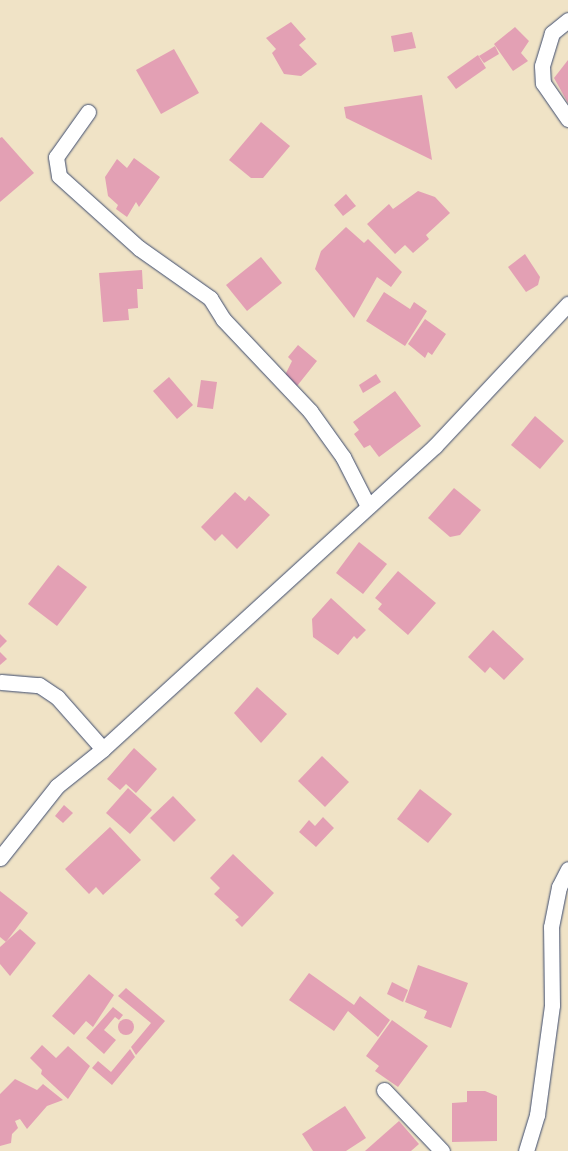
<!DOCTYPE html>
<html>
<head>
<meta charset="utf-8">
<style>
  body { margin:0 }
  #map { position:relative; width:568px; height:1151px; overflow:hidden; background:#f0e3c6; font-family:Mynerve,sans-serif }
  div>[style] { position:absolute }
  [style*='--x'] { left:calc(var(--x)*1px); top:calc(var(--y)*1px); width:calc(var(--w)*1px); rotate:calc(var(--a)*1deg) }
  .building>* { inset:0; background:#e3a0b4 }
  .round { border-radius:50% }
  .roads { filter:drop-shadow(0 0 1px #3b4a6e) drop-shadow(0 0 1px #3b4a6e) }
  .street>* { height:15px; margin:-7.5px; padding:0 7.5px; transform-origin:7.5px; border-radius:7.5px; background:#fff }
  span { translate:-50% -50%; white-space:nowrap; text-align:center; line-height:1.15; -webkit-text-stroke:5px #fdfcf7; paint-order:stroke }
</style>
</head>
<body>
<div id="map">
  <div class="building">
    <div style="clip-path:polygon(291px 22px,306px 39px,299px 45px,317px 64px,301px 76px,284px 74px,272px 53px,276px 49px,266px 38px)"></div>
    <div style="clip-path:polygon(515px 27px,529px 41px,521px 53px,528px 61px,513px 71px,494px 44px)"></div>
    <div style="clip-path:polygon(412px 32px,416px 48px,394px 52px,391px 36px)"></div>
    <div style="clip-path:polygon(495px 46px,499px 54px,484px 63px,479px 56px)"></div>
    <div style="clip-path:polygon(174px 49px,199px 93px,161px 114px,136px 70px)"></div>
    <div style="clip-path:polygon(478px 55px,486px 68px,456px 89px,447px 77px)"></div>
    <div style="clip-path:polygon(568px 60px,568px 103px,554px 78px)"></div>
    <div style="clip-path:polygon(422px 95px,432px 160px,346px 118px,344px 107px)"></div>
    <div style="clip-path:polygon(261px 122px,290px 146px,263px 178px,251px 178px,229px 160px)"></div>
    <div style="clip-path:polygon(2px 137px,34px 173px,0 202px,0 138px)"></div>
    <div style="clip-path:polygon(134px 158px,160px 177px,139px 207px,136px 202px,127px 217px,116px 209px,118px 205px,108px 196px,105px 177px,117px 159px,127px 168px)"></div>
    <div style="clip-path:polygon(418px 191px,435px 197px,450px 213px,426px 235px,429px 239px,413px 253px,405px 245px,395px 254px,367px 224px,389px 204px,393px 209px)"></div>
    <div style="clip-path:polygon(346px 194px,356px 206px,343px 216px,334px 205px)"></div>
    <div style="clip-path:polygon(346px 227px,364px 243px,368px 239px,402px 272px,391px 287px,377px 277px,354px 318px,315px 269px,321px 251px)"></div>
    <div style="clip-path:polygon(525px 254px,540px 277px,538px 285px,526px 292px,508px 267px)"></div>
    <div style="clip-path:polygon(261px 257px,282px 283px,247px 311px,226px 285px)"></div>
    <div style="clip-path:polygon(142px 270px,143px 289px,137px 289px,138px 308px,128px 309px,129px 320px,103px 322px,99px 273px)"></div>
    <div style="clip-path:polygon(384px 292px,410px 309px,414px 302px,427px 311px,405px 346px,366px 321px)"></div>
    <div style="clip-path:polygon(425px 319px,446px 334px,432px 355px,428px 352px,425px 358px,408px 344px)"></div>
    <div style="clip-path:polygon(298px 345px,317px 361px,297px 386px,285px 375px,292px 361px,288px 357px)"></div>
    <div style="clip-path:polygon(376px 374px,381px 382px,363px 393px,359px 385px)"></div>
    <div style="clip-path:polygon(169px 377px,193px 405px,177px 419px,153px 391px)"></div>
    <div style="clip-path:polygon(201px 380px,217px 382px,213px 409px,197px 407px)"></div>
    <div style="clip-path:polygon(395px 391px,421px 426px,379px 457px,370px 445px,364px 448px,354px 434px,359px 430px,353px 422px)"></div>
    <div style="clip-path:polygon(535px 416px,564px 441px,540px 469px,511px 445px)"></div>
    <div style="clip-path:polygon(454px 488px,481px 510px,460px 535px,450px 537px,428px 518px)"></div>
    <div style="clip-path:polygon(235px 492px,245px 501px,249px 496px,270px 515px,237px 549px,222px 534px,215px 541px,201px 527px)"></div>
    <div style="clip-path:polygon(359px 542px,387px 564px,363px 594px,336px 573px)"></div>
    <div style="clip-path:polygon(58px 565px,87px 587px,57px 626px,28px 604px)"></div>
    <div style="clip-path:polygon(398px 571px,436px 603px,408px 635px,378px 609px,382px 604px,375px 598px)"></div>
    <div style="clip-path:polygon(331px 598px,366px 630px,357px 639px,354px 636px,338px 655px,313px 637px,312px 619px)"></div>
    <div style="clip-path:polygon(493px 630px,524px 659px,504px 680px,490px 667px,485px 673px,468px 657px)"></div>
    <div style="clip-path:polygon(0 634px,7px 641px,0 648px)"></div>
    <div style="clip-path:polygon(0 652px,7px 659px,0 665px)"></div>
    <div style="clip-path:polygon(257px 687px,287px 714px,261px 743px,234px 713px)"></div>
    <div style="clip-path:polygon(134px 748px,157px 769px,136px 793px,126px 784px,120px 790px,107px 779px)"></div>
    <div style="clip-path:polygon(322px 756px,349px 782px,325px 807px,298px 781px)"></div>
    <div style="clip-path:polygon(128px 788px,152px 810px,130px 834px,106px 813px)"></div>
    <div style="clip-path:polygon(420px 789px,452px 814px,428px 843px,397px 819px)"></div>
    <div style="clip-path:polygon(173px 796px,196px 820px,174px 842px,150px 818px)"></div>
    <div style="clip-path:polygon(64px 805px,73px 813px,63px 823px,55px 816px)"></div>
    <div style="clip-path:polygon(323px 817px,334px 828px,316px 847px,299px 832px,309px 820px,315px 826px)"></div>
    <div style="clip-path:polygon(110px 827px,141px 860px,103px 895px,96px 887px,89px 894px,65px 869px)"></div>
    <div style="clip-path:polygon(233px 854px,274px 893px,242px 927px,235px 920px,239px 917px,214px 894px,220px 888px,210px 878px)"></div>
    <div style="clip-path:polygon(0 891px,28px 913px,6px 942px,0 937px)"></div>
    <div style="clip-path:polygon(20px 929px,36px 943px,10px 976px,0 964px,0 947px)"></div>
    <div style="clip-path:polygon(418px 965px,468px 983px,451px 1028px,424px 1018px,427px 1011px,405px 1002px)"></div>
    <div style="clip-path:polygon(309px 973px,354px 1005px,360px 996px,390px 1020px,378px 1037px,348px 1011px,334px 1031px,289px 1000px)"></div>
    <div style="clip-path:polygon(89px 974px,114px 995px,93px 1027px,86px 1021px,74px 1035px,52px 1016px)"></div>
    <div style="clip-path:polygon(392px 982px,408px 990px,403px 1002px,387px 994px)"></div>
    <div style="clip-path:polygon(126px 988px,165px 1021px,136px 1055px,131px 1047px,151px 1023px,118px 996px)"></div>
    <div style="clip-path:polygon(113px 1007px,123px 1015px,119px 1020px,115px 1017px,104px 1030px,116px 1040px,104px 1054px,86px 1038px)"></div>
    <div class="round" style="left:118px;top:1019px;width:16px;height:16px"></div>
    <div style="clip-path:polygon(392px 1020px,428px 1046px,398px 1087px,375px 1071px,379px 1066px,366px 1056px)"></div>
    <div style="clip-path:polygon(42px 1045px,56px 1058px,68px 1046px,90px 1066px,68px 1099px,41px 1074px,42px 1070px,30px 1058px)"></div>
    <div style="clip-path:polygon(130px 1049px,135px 1057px,112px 1085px,92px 1068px,98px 1061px,111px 1072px)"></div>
    <div style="clip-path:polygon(15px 1079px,37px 1090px,43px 1084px,63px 1100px,47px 1106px,27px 1129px,20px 1119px,15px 1121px,18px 1128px,12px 1134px,11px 1143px,0 1146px,0 1094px)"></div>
    <div style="clip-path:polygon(467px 1091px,485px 1091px,497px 1096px,497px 1141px,452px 1142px,452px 1103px,467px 1102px)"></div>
    <div style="clip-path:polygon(345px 1106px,366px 1138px,346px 1151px,313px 1151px,302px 1134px)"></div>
    <div style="clip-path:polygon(399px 1121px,419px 1144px,411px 1151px,365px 1151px)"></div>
  </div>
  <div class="roads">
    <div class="street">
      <div style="--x:568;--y:20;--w:21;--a:141"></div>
      <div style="--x:552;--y:33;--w:34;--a:107"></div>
      <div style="--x:542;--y:66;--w:17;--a:87"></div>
      <div style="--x:543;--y:83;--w:44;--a:55.2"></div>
      <div style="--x:88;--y:112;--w:55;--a:125.4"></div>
      <div style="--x:56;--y:157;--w:19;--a:81"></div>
      <div style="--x:59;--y:176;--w:108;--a:42"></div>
      <div style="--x:139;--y:248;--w:87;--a:35.2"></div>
      <div style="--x:210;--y:298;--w:25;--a:58"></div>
      <div style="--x:223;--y:319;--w:127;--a:46.6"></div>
      <div style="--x:310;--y:411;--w:57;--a:54.3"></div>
      <div style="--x:343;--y:457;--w:55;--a:63"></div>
      <div style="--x:1;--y:682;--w:38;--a:5"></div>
      <div style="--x:39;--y:685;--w:22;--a:34"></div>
      <div style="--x:57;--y:697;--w:69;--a:48.5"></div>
      <div style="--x:0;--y:858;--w:92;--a:-51.6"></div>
      <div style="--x:57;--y:786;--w:59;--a:-38.8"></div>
      <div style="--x:103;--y:749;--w:449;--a:-42.4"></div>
      <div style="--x:435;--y:446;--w:195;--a:-46.9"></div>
      <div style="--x:384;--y:1090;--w:84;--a:46.4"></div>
      <div style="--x:526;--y:1151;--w:38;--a:-73"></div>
      <div style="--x:537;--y:1115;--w:111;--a:-82.2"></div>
      <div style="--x:552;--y:1005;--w:78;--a:-90.7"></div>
      <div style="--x:551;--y:927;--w:41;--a:-78.7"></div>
      <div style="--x:559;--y:887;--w:20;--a:-63"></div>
    </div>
  </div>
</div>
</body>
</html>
